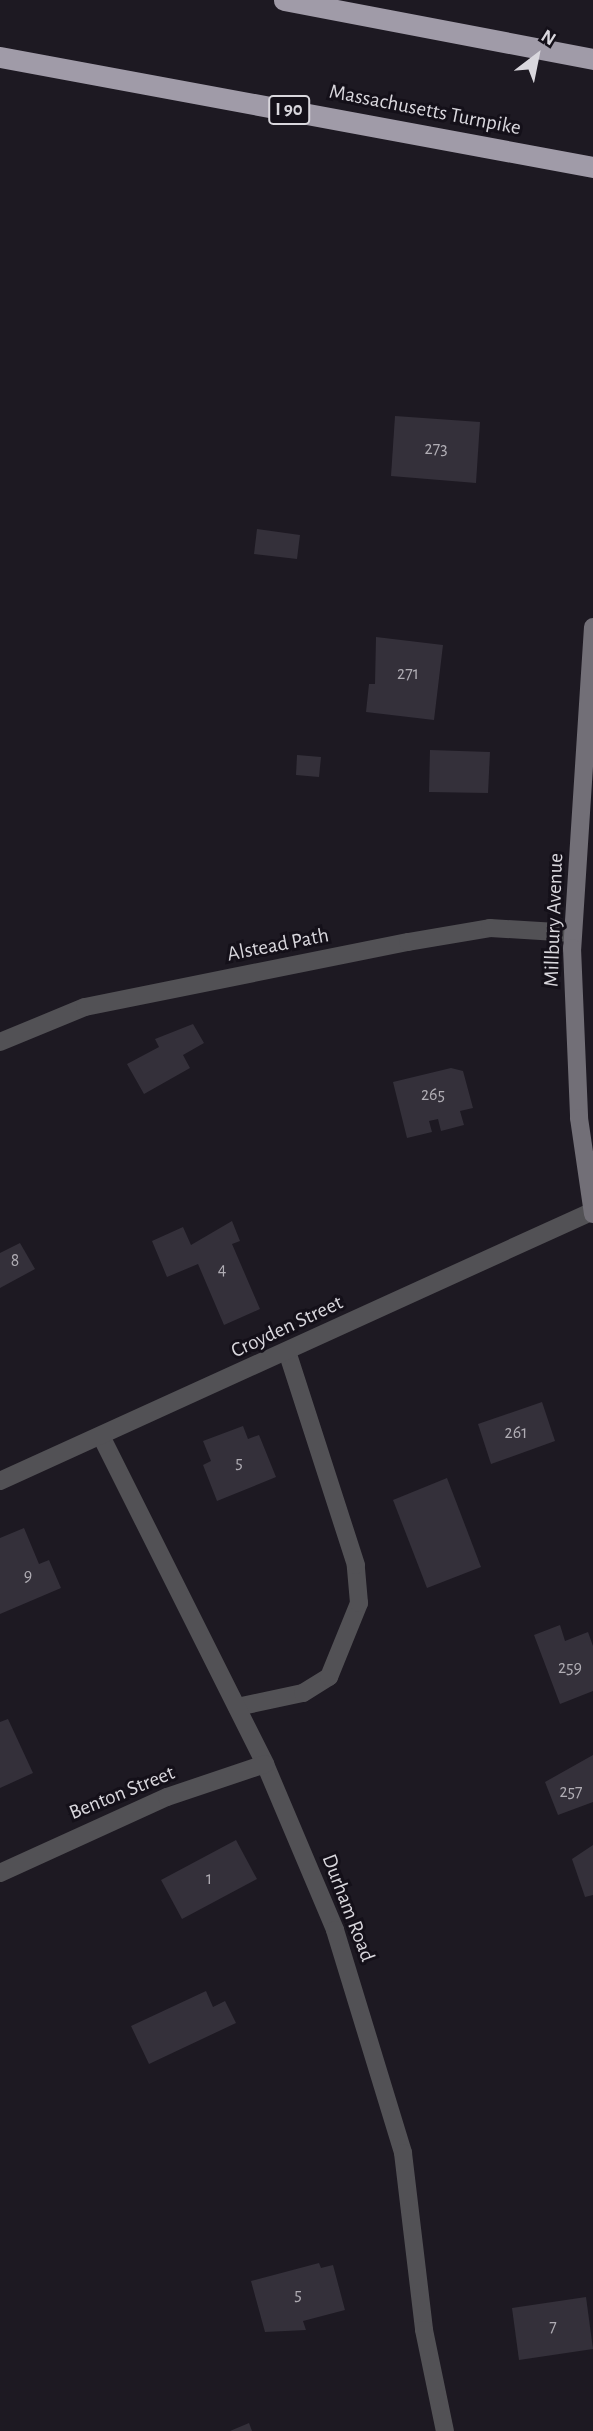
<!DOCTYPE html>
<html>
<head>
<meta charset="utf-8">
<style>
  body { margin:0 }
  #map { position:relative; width:593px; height:2431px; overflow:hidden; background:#1d1922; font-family:"Alegreya Sans",sans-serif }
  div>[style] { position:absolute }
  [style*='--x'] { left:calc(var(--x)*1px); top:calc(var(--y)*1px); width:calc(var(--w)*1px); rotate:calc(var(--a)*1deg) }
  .building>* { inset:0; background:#34303a }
  .lane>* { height:18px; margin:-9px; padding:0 9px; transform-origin:9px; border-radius:9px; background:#525155 }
  .street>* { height:18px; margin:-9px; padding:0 9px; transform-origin:9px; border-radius:9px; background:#525155 }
  .secondary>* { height:18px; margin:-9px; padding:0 9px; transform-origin:9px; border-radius:9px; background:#726f77 }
  .highway>* { height:21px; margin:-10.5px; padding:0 10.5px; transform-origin:10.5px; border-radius:10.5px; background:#a09ba8 }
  span { translate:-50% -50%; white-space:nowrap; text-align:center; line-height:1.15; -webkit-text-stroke:6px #141019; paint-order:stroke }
  .number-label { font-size:18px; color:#b0adb4 }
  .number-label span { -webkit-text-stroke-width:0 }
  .shield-label span { padding:2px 5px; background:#141019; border:2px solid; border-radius:5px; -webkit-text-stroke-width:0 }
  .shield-label { font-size:19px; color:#d9d7dd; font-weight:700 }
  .street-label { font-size:21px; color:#d9d7dd }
  .north { position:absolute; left:502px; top:21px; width:70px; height:70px; -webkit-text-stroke:5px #141019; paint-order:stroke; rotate:32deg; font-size:19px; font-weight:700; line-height:28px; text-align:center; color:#d9d7dd }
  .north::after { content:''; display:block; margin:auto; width:24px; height:32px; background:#d9d7dd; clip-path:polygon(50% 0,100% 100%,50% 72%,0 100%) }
</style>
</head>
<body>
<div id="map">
  <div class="building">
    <div style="clip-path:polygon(395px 416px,480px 422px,476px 483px,391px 476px)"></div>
    <div style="clip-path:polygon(257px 529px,300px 535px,297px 559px,254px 554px)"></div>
    <div style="clip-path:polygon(376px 637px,443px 645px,434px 720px,366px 712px,369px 684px,375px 684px)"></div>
    <div style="clip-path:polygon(430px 750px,490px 752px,488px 793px,429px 792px)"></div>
    <div style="clip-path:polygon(297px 755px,321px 757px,319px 777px,296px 775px)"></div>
    <div style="clip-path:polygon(193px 1024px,204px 1043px,183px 1055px,190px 1068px,144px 1094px,127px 1064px,159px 1047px,155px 1039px)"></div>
    <div style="clip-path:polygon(451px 1068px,463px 1071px,473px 1108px,460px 1111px,464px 1125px,441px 1131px,438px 1119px,429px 1121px,432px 1132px,407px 1138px,393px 1082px)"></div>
    <div style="clip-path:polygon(232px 1221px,240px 1241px,232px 1244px,260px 1309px,224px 1325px,198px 1264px,167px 1277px,152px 1241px,183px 1227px,191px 1245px)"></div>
    <div style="clip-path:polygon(20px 1243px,35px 1269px,0 1288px,0 1253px)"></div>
    <div style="clip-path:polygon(542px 1402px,555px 1441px,491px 1464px,478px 1424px)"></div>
    <div style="clip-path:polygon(243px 1426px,248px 1439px,259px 1435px,276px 1477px,217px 1501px,203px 1465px,211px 1461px,203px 1441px)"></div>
    <div style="clip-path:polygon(447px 1478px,481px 1567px,427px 1588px,393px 1500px)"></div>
    <div style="clip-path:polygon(24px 1528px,39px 1564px,49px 1560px,61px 1588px,0 1614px,0 1538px)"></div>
    <div style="clip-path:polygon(560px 1625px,565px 1641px,588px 1632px,593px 1646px,593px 1691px,560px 1704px,534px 1635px)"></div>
    <div style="clip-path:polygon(8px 1719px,33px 1773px,0 1788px,0 1722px)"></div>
    <div style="clip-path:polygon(593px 1755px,593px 1802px,558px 1815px,545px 1782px)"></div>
    <div style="clip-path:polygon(236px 1840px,257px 1879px,182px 1919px,161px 1880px)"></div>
    <div style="clip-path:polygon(593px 1845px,593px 1895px,585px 1897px,572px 1859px)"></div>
    <div style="clip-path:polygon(206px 1991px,213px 2007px,225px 2001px,236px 2023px,149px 2064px,131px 2026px)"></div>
    <div style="clip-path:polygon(319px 2263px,321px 2268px,333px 2265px,345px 2310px,303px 2321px,306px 2330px,265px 2332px,251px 2281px)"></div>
    <div style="clip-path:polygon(586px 2297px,593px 2349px,519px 2360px,512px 2308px)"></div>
    <div style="clip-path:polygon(249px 2423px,252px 2431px,230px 2431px)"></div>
  </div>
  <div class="lane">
    <div style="--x:237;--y:1707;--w:67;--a:-12"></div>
    <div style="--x:303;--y:1693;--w:31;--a:-32"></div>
    <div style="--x:329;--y:1677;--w:80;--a:-67.9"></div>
    <div style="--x:359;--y:1603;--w:38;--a:-95"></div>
    <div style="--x:356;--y:1565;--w:224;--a:-107.9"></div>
  </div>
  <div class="street">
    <div style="--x:0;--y:1042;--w:92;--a:-22.4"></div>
    <div style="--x:85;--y:1007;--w:329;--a:-11.4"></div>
    <div style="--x:408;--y:942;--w:83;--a:-9.7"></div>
    <div style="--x:490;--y:928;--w:83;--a:3.4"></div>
    <div style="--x:101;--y:1436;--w:367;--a:63.4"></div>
    <div style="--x:265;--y:1764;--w:180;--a:67.1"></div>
    <div style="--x:335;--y:1930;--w:233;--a:73"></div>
    <div style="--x:403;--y:2153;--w:178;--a:83.2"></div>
    <div style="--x:424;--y:2330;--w:103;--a:78.3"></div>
    <div style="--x:0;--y:1481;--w:652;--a:-24.48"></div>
    <div style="--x:0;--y:1873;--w:183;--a:-24.5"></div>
    <div style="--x:167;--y:1797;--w:103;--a:-18.6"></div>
  </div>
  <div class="secondary">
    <div style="--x:593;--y:627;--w:322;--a:93.7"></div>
    <div style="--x:572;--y:948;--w:170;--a:87.6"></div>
    <div style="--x:579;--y:1118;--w:97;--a:81.7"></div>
  </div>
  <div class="highway">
    <div style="--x:284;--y:0;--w:315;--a:10.8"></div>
    <div style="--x:0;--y:57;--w:603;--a:10.51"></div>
  </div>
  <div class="number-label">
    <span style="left:436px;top:449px">273</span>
    <span style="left:408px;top:674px">271</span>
    <span style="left:433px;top:1095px">265</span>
    <span style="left:15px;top:1261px">8</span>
    <span style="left:222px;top:1270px">4</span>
    <span style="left:516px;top:1433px">261</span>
    <span style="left:239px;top:1463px">5</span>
    <span style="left:28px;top:1576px">9</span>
    <span style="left:570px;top:1668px">259</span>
    <span style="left:571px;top:1792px">257</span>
    <span style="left:209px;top:1879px">1</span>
    <span style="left:298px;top:2295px">5</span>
    <span style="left:553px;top:2327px">7</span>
  </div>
  <div class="shield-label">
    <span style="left:289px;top:110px">I 90</span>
  </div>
  <div class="street-label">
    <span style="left:425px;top:110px;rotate:11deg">Massachusetts Turnpike</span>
    <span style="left:554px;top:920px;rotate:-88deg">Millbury Avenue</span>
    <span style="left:278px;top:945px;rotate:-11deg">Alstead Path</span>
    <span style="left:287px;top:1327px;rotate:-25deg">Croyden Street</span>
    <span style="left:122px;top:1793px;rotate:-22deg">Benton Street</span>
    <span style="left:348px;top:1908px;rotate:69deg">Durham Road</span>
  </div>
  <div class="north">N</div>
</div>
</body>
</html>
